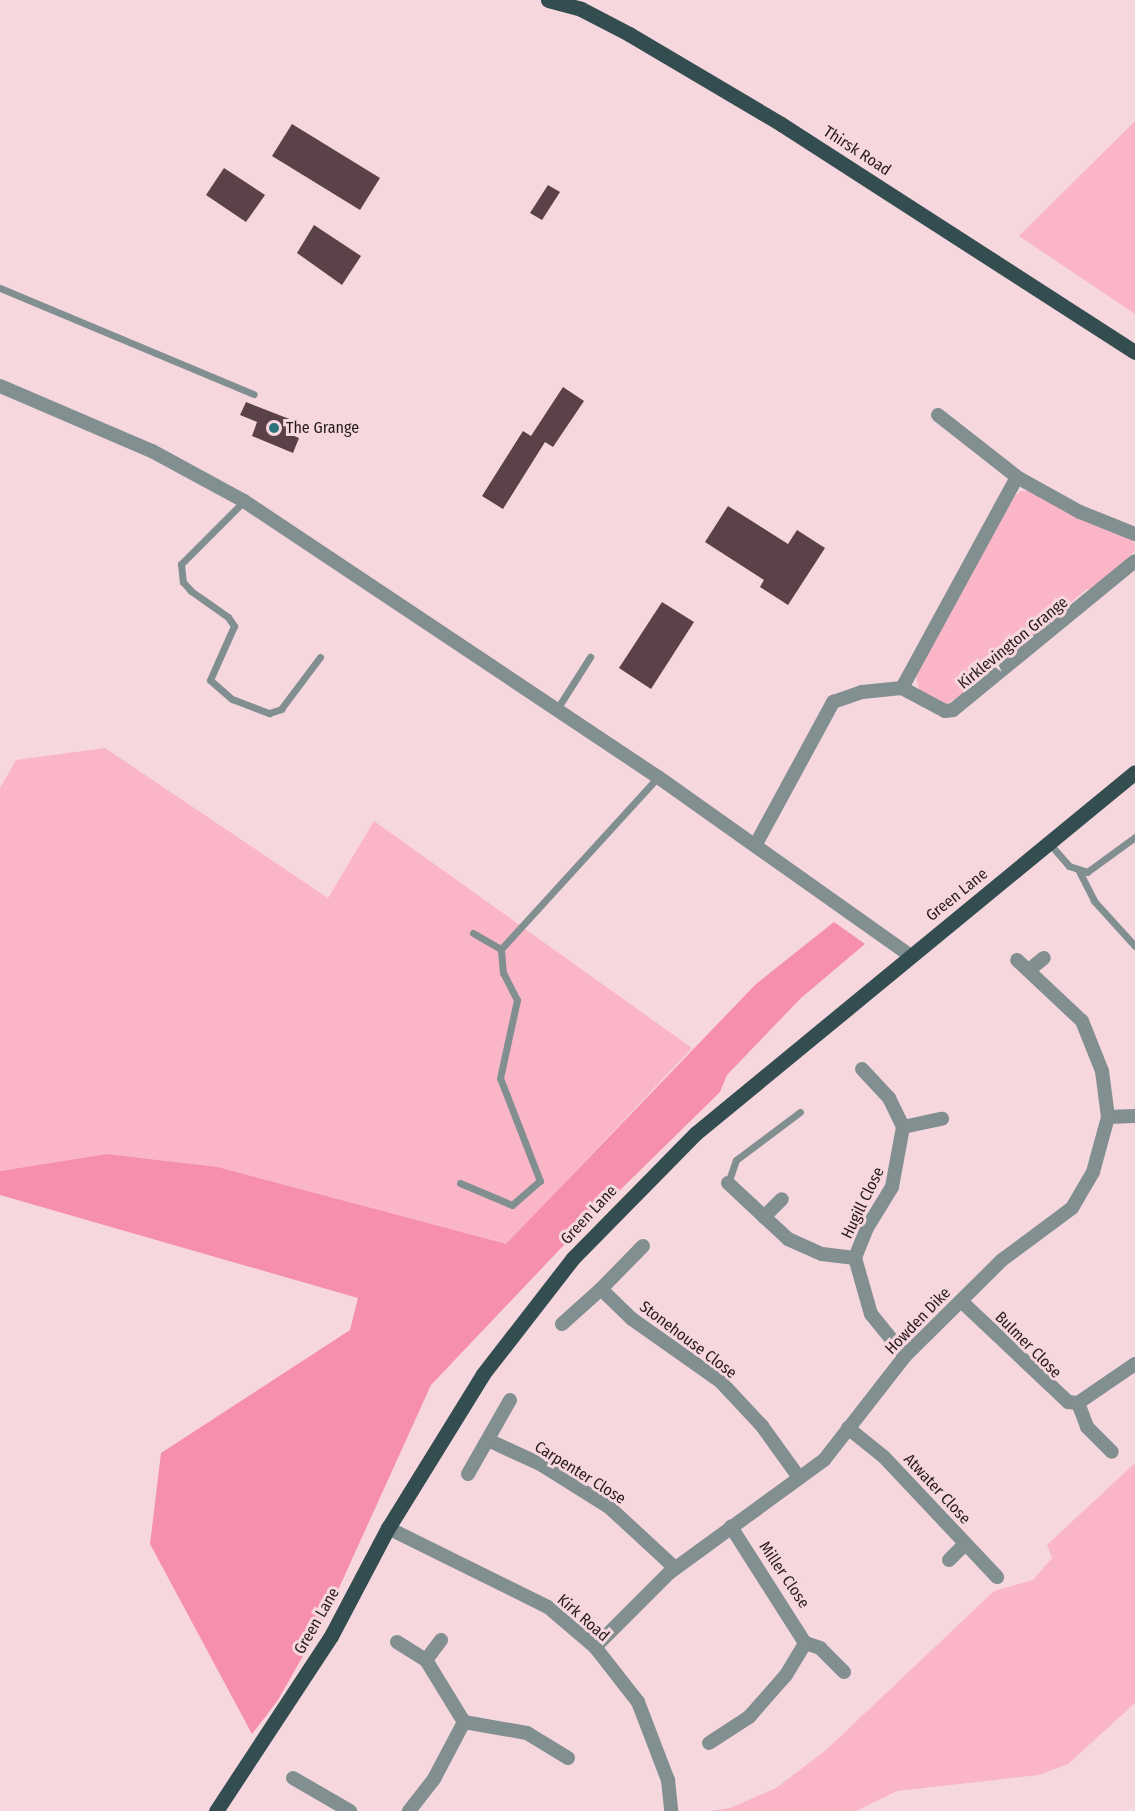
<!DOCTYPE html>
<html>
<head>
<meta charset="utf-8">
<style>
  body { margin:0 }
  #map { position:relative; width:1135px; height:1811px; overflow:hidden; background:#f7d7de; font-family:"Fira Sans Condensed",sans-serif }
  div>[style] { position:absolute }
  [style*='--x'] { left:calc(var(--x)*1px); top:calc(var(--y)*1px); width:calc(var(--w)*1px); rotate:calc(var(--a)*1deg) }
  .green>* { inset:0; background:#fab6c6 }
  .forest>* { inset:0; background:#f68fac }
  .building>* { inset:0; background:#5b4148 }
  .lane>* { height:7px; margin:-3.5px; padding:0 3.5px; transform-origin:3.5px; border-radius:3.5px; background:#818f91 }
  .street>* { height:14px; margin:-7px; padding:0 7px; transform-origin:7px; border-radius:7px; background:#818f91 }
  .primary>* { height:15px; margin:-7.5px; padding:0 7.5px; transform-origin:7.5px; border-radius:7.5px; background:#344d51 }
  .dots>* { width:16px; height:16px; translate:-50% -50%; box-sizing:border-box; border:3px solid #f7d7de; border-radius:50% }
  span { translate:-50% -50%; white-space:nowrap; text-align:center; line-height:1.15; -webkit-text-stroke:6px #f7d7de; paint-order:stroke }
  .street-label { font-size:16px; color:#261b1e }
  .poi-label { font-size:16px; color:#261b1e }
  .left { translate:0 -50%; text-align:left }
</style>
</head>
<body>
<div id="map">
  <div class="green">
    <div style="clip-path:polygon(1135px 121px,1135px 314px,1019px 236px)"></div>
    <div style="clip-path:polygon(1032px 491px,1064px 511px,1127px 537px,1134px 542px,1135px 551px,1095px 589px,1087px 589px,1053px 617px,1052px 624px,1015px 656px,1009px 655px,981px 678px,980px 684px,946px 704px,919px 690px,916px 675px,1012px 498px,1021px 491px)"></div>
    <div style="clip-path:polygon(105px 748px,328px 898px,374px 821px,692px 1048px,506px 1245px,218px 1167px,107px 1154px,0 1171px,0 788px,16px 760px)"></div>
    <div style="clip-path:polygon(1135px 1463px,1135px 1703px,1068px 1764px,1039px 1775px,897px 1791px,856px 1811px,711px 1811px,730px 1808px,776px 1788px,825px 1751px,994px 1591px,1033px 1580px,1052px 1558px,1047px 1545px)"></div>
  </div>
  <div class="forest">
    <div style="clip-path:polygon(834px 922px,865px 944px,801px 998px,727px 1075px,720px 1092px,563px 1246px,431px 1385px,329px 1610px,278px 1700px,252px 1734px,150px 1544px,161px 1453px,350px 1330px,358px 1298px,0 1195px,0 1171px,107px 1154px,218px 1167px,506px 1244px,756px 984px)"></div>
  </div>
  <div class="building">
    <div style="clip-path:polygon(292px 124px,380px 178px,360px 210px,272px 156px)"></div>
    <div style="clip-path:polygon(224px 168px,265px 195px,246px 222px,206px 195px)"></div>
    <div style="clip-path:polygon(548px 185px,560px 192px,542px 220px,530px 213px)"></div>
    <div style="clip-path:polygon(314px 225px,361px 256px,342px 285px,297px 253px)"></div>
    <div style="clip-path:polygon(563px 387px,584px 401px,553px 447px,545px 442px,503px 509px,482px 496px,523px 431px,531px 436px)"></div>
    <div style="clip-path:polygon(246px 402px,292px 420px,287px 433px,299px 438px,293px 453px,252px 436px,257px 422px,240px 415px)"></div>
    <div style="clip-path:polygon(728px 506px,788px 544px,797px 530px,825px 548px,788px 605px,760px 587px,764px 580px,705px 542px)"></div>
    <div style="clip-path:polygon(662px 602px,694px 622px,651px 689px,619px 668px)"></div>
  </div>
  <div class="lane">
    <div style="--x:0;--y:288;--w:275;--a:22.7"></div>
    <div style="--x:244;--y:501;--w:89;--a:135"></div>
    <div style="--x:181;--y:564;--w:18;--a:84"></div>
    <div style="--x:183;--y:582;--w:12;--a:48"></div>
    <div style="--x:191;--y:591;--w:45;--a:35.1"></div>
    <div style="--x:228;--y:617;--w:11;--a:56"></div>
    <div style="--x:234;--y:626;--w:59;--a:114"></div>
    <div style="--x:210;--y:680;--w:29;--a:41"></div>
    <div style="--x:232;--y:699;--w:40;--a:21"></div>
    <div style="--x:269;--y:713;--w:13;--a:-18"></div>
    <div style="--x:281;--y:709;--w:65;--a:-53.1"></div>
    <div style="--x:557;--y:709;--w:62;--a:-57.6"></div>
    <div style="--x:1049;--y:843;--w:30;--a:49"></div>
    <div style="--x:1069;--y:866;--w:19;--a:18"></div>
    <div style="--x:1087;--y:872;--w:59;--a:-36.1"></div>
    <div style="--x:1079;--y:871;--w:34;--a:63"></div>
    <div style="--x:1094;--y:901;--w:61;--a:47.7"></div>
    <div style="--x:473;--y:933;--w:32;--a:30"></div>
    <div style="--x:460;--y:1183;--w:56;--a:22.9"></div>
    <div style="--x:512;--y:1205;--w:37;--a:-41"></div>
    <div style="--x:540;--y:1181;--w:110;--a:-111.2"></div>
    <div style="--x:500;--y:1078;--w:80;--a:-77.7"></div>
    <div style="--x:517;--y:1000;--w:30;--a:-117"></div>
    <div style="--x:503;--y:973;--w:24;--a:-95"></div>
    <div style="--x:501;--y:949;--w:233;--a:-47.6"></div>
    <div style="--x:728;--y:1183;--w:24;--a:-71"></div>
    <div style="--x:736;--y:1160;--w:80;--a:-36.9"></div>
  </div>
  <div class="street">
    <div style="--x:0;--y:386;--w:165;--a:23.2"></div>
    <div style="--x:152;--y:451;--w:105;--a:28.5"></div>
    <div style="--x:244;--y:501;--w:498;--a:33.7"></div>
    <div style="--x:658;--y:777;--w:310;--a:35.3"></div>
    <div style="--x:938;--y:415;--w:100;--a:38.1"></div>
    <div style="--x:902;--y:688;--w:240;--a:-61.4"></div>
    <div style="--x:1017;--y:477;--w:72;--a:29.1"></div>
    <div style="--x:1080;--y:512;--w:59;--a:21.8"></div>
    <div style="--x:756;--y:844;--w:162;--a:-61.5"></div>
    <div style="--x:833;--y:702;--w:31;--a:-19"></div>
    <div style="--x:862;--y:692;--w:40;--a:-5.7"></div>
    <div style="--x:902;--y:688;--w:49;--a:28.1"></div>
    <div style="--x:945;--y:711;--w:8;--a:-7"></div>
    <div style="--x:953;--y:710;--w:235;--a:-39.3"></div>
    <div style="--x:1029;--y:970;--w:19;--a:-39"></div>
    <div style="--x:862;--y:1069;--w:40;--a:47"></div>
    <div style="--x:889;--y:1098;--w:32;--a:64"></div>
    <div style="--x:903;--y:1127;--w:61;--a:100.4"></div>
    <div style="--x:892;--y:1187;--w:48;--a:121.4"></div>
    <div style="--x:867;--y:1228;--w:32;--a:112"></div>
    <div style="--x:855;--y:1258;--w:58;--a:74.1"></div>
    <div style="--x:871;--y:1314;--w:54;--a:51"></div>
    <div style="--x:1108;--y:1117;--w:27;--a:-2"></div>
    <div style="--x:903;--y:1127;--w:40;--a:-12"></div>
    <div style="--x:728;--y:1183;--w:82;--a:43"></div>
    <div style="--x:788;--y:1239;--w:37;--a:24"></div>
    <div style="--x:822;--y:1254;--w:33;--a:7"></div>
    <div style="--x:764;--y:1217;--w:25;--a:-45"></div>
    <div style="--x:643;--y:1246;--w:60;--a:134.3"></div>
    <div style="--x:601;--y:1289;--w:43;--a:44.1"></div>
    <div style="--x:632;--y:1319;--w:108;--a:35.2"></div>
    <div style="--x:720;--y:1381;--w:62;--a:47"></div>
    <div style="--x:762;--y:1426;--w:62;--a:54.2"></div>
    <div style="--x:961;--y:1301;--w:147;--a:43.3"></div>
    <div style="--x:1068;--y:1402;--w:10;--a:6"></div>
    <div style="--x:1078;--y:1403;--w:69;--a:-34.4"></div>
    <div style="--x:562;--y:1324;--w:52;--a:-41.9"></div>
    <div style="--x:1078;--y:1403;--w:26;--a:69"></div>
    <div style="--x:1087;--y:1427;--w:35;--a:45"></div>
    <div style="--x:848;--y:1428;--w:46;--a:38.9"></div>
    <div style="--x:884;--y:1457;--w:165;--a:46.7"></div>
    <div style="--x:488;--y:1440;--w:60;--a:24.8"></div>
    <div style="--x:542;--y:1465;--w:79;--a:32.1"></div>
    <div style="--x:609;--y:1507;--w:90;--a:42.7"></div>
    <div style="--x:468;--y:1474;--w:85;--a:-60.4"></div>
    <div style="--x:388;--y:1528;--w:178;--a:26.3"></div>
    <div style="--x:548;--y:1607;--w:62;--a:40.4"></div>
    <div style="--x:595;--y:1647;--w:70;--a:52"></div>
    <div style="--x:638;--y:1702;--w:84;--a:69"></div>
    <div style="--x:668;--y:1780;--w:31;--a:84"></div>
    <div style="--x:949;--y:1560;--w:23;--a:-45"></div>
    <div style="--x:397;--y:1642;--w:34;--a:32"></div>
    <div style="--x:426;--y:1660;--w:73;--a:58.5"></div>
    <div style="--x:464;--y:1722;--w:64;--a:117.8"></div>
    <div style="--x:434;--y:1779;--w:41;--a:128"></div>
    <div style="--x:805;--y:1643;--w:16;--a:18"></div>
    <div style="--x:820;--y:1648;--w:34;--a:45"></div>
    <div style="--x:595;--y:1647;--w:105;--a:-45"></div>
    <div style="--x:669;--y:1573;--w:192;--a:-36.1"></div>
    <div style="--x:824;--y:1460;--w:132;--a:-52.1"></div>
    <div style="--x:905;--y:1356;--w:136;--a:-44.7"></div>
    <div style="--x:1002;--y:1260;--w:87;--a:-36.6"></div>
    <div style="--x:1072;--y:1208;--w:42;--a:-59.7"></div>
    <div style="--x:1093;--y:1172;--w:57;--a:-74.7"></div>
    <div style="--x:1108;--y:1117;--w:46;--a:-97.4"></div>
    <div style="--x:1102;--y:1071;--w:54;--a:-111.8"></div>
    <div style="--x:1082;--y:1021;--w:89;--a:-136.8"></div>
    <div style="--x:426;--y:1660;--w:25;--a:-53"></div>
    <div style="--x:464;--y:1722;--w:64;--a:9.9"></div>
    <div style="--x:527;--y:1733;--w:48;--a:31.4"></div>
    <div style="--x:709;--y:1743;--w:48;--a:-33"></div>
    <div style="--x:749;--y:1717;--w:56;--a:-48.6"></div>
    <div style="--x:786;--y:1675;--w:37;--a:-59"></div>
    <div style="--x:805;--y:1643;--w:138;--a:-122.5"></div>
    <div style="--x:293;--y:1778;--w:66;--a:30.1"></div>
  </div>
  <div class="primary">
    <div style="--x:548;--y:0;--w:34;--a:15"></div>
    <div style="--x:581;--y:9;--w:54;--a:27.5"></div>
    <div style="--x:629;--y:34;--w:177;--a:30.6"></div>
    <div style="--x:781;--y:124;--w:421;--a:32.8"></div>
    <div style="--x:216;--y:1811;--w:209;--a:-56.7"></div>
    <div style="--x:331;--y:1636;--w:122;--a:-62.2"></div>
    <div style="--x:388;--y:1528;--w:181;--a:-58.3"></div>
    <div style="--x:483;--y:1374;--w:147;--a:-52.2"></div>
    <div style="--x:573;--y:1258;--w:175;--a:-45.5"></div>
    <div style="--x:696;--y:1133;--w:568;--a:-39.43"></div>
  </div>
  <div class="dots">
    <div style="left:274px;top:428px;background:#2a727c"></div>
  </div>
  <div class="street-label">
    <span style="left:857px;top:151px;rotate:33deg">Thirsk Road</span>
    <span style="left:1013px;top:643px;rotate:-39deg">Kirklevington Grange</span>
    <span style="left:957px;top:895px;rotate:-39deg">Green Lane</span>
    <span style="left:863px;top:1203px;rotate:-64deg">Hugill Close</span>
    <span style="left:589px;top:1215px;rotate:-47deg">Green Lane</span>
    <span style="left:918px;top:1321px;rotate:-46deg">Howden Dike</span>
    <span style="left:688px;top:1340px;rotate:37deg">Stonehouse Close</span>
    <span style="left:1028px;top:1345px;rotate:45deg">Bulmer Close</span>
    <span style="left:580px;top:1473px;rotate:32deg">Carpenter Close</span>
    <span style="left:937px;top:1489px;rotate:47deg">Atwater Close</span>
    <span style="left:784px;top:1575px;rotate:56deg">Miller Close</span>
    <span style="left:583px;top:1618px;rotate:41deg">Kirk Road</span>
    <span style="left:317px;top:1621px;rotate:-60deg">Green Lane</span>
  </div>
  <div class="poi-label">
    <span class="left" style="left:286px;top:428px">The Grange</span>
  </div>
</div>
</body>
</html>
